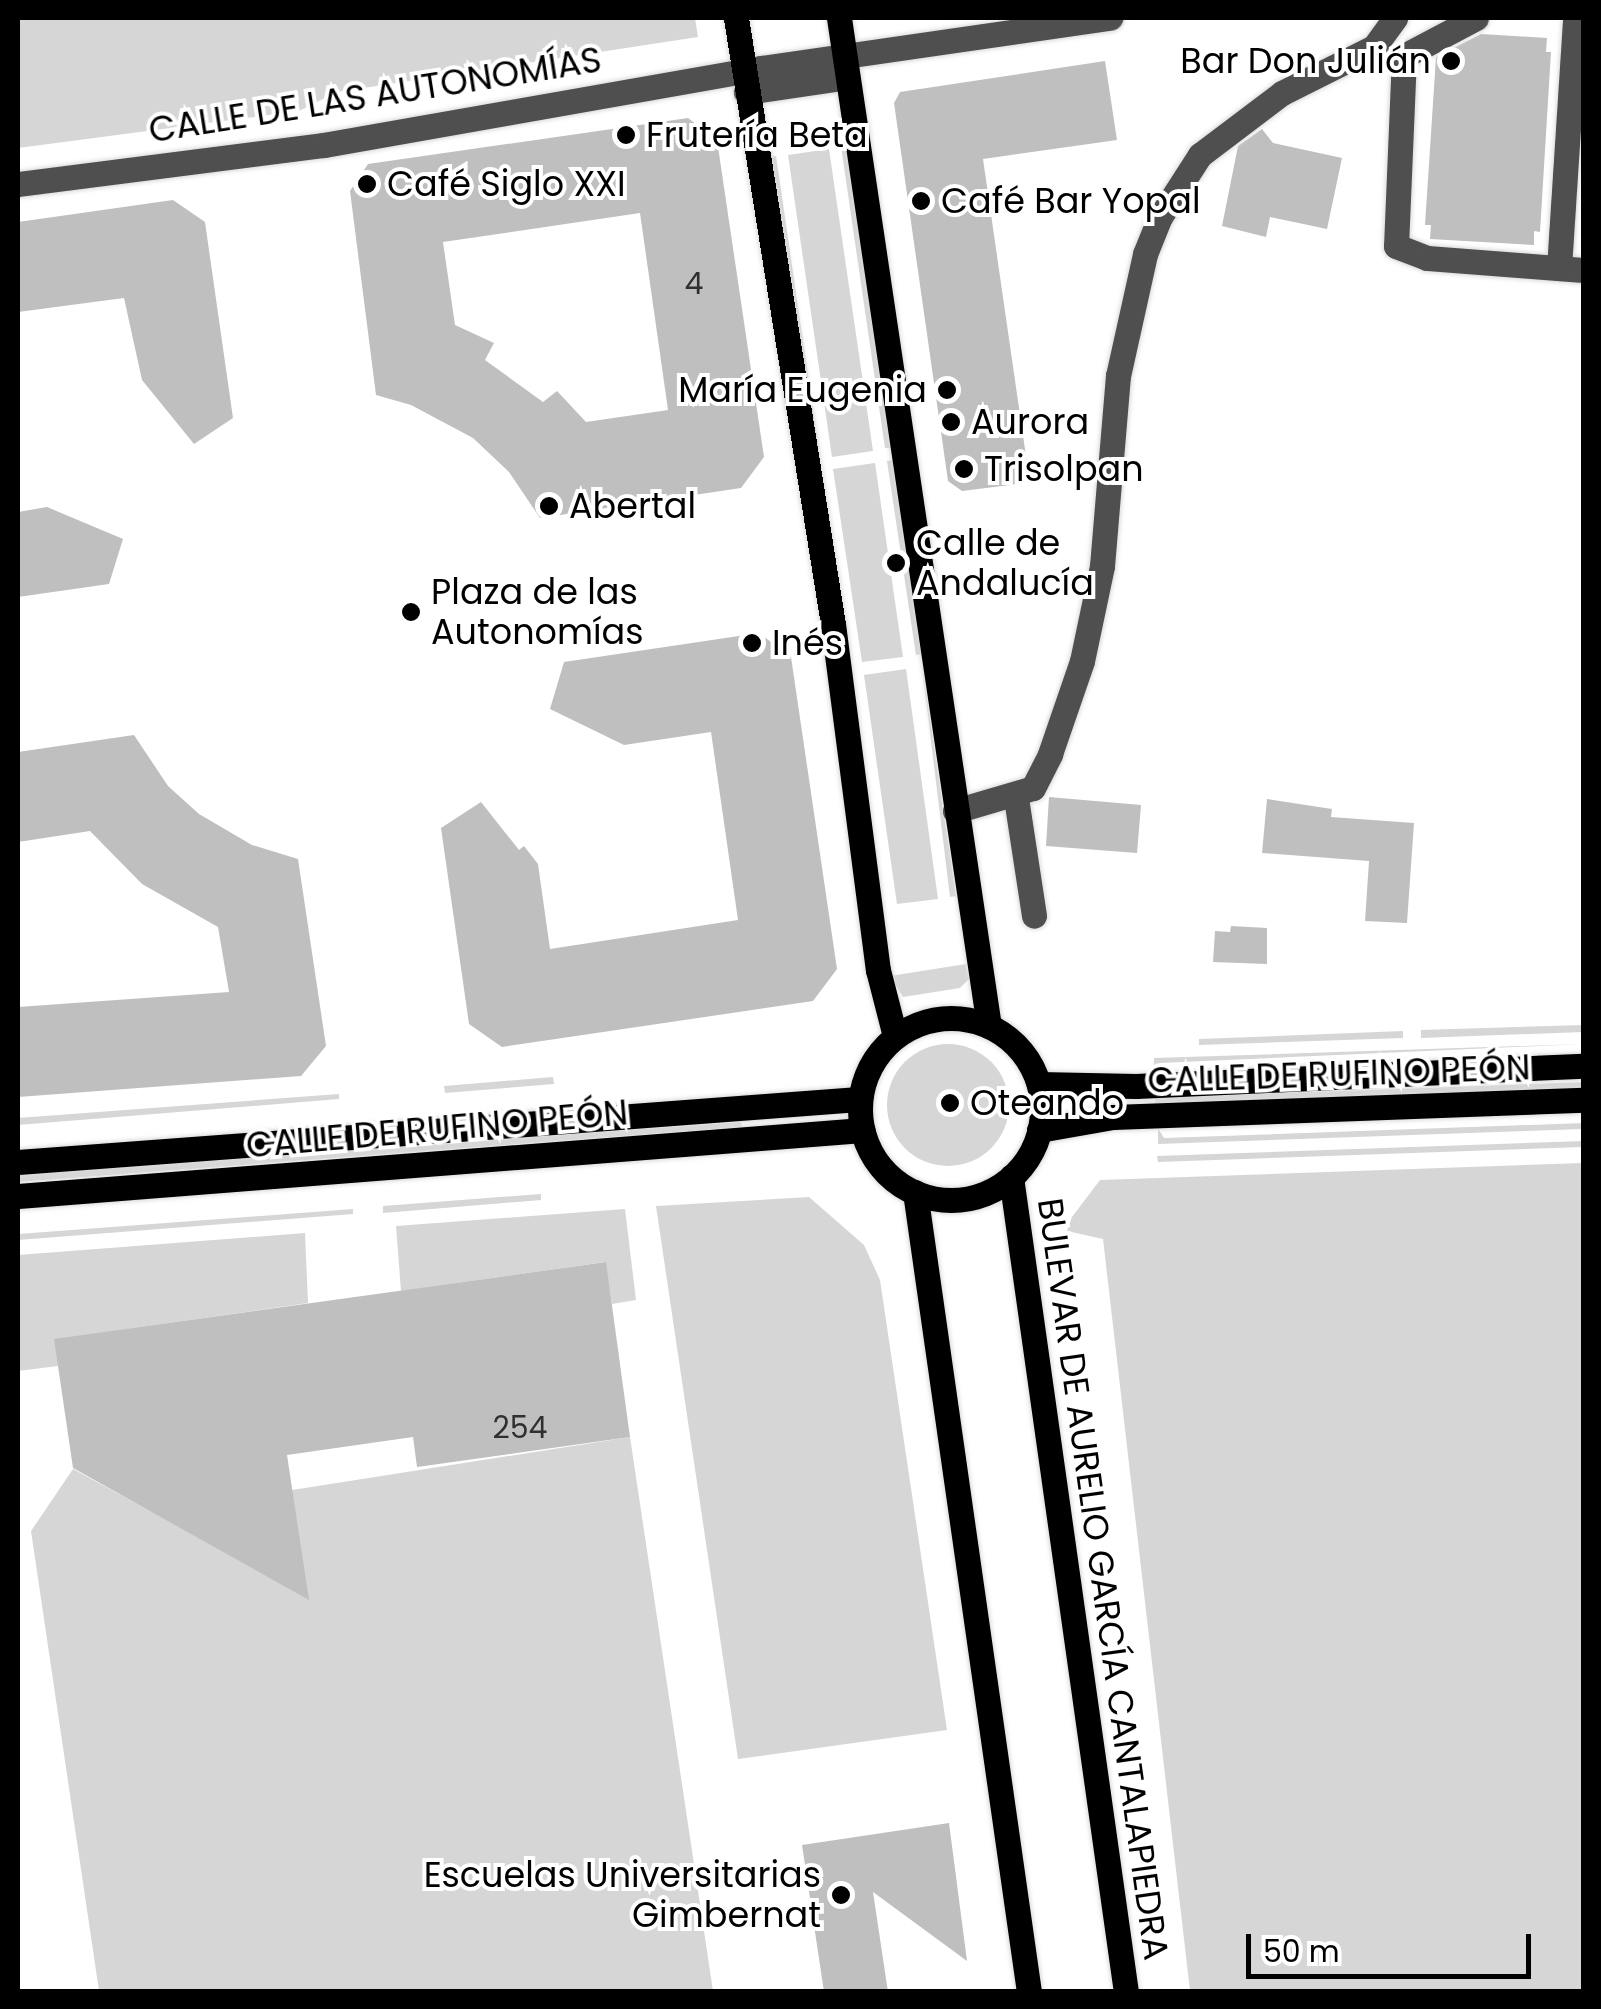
<!DOCTYPE html>
<html>
<head>
<meta charset="utf-8">
<style>
  body { margin:0 }
  #map { position:relative; width:1601px; height:2009px; overflow:hidden; background:#fff; font-family:Poppins,sans-serif }
  div>[style] { position:absolute }
  [style*='--x'] { left:calc(var(--x)*1px); top:calc(var(--y)*1px); width:calc(var(--w)*1px); rotate:calc(var(--a)*1deg) }
  .green>* { inset:0; background:#d6d6d6 }
  .round { border-radius:50% }
  .building>* { inset:0; background:#bfbfbf }
  .roads { filter:drop-shadow(0 0 2px #dbdbdb) drop-shadow(0 0 2px #dbdbdb) }
  .minor>* { height:25px; margin:-12.5px; padding:0 12.5px; transform-origin:12.5px; border-radius:12.5px; background:#4f4f4f }
  .major>* { height:25px; margin:-12.5px; padding:0 12.5px; transform-origin:12.5px; border-radius:12.5px; background:#000 }
  .major>.ring { margin:-12.5px; padding:0; box-sizing:content-box; background:none; border:25px solid #000; border-radius:50% }
  .dots>* { width:28px; height:28px; translate:-50% -50%; box-sizing:border-box; border:5px solid #fff; border-radius:50% }
  span { translate:-50% -50%; white-space:nowrap; text-align:center; line-height:1.15; -webkit-text-stroke:8px #fff; paint-order:stroke }
  .number-label { font-size:30px; color:#303030 }
  .number-label span { -webkit-text-stroke-width:0 }
  .poi-label { font-size:35px; color:#000 }
  .right { translate:-100% -50%; text-align:right }
  .left { translate:0 -50%; text-align:left }
  .street-label { font-size:35px; color:#000 }
  .frame { position:absolute; inset:0; border:20px solid #000; pointer-events:none }
  .scale { position:absolute; left:1246px; top:1934px; width:285px; height:45px; box-sizing:border-box; border:5px solid #000; border-top:0; padding-left:12px; font-size:30px; line-height:35px; white-space:nowrap; color:#000; -webkit-text-stroke:8px #fff; paint-order:stroke }
</style>
</head>
<body>
<div id="map">
  <div class="green">
    <div style="clip-path:polygon(18px 18px,695px 18px,698px 37px,337px 92px,299px 111px,18px 148px)"></div>
    <div style="clip-path:polygon(841px 146px,846px 146px,891px 448px,885px 448px)"></div>
    <div style="clip-path:polygon(829px 149px,873px 451px,832px 457px,788px 155px)"></div>
    <div style="clip-path:polygon(776px 156px,820px 458px,814px 459px,770px 157px)"></div>
    <div style="clip-path:polygon(893px 460px,921px 654px,916px 655px,887px 461px)"></div>
    <div style="clip-path:polygon(875px 463px,903px 657px,862px 662px,833px 469px)"></div>
    <div style="clip-path:polygon(922px 666px,956px 896px,950px 897px)"></div>
    <div style="clip-path:polygon(906px 669px,938px 899px,897px 904px,864px 675px)"></div>
    <div style="clip-path:polygon(966px 964px,969px 979px,960px 988px,903px 997px,890px 976px)"></div>
    <div style="clip-path:polygon(1584px 1025px,1583px 1032px,1421px 1038px,1421px 1030px)"></div>
    <div style="clip-path:polygon(1403px 1031px,1403px 1038px,1199px 1045px,1199px 1039px)"></div>
    <div style="clip-path:polygon(1583px 1044px,1160px 1063px,1160px 1074px,1153px 1074px,1154px 1058px)"></div>
    <div class="round" style="left:887px;top:1044px;width:122px;height:122px"></div>
    <div style="clip-path:polygon(553px 1077px,554px 1084px,445px 1093px,444px 1086px)"></div>
    <div style="clip-path:polygon(1584px 1082px,1583px 1089px,1156px 1104px,1155px 1098px)"></div>
    <div style="clip-path:polygon(339px 1094px,339px 1099px,18px 1125px,18px 1118px)"></div>
    <div style="clip-path:polygon(741px 1122px,742px 1127px,18px 1182px,18px 1175px)"></div>
    <div style="clip-path:polygon(1584px 1123px,1583px 1129px,1158px 1144px,1158px 1128px,1164px 1138px)"></div>
    <div style="clip-path:polygon(1584px 1141px,1583px 1147px,1158px 1162px,1157px 1156px)"></div>
    <div style="clip-path:polygon(1583px 1163px,1583px 1991px,1190px 1991px,1103px 1239px,1067px 1231px,1072px 1217px,1100px 1180px)"></div>
    <div style="clip-path:polygon(541px 1194px,541px 1200px,383px 1213px,383px 1206px)"></div>
    <div style="clip-path:polygon(809px 1197px,864px 1245px,880px 1280px,947px 1730px,738px 1759px,656px 1206px)"></div>
    <div style="clip-path:polygon(353px 1209px,353px 1214px,18px 1240px,18px 1234px)"></div>
    <div style="clip-path:polygon(625px 1209px,636px 1300px,612px 1304px,605px 1262px,401px 1291px,396px 1226px)"></div>
    <div style="clip-path:polygon(305px 1233px,308px 1303px,120px 1330px,58px 1366px,18px 1371px,18px 1255px)"></div>
    <div style="clip-path:polygon(630px 1437px,713px 1991px,99px 1991px,31px 1531px,73px 1469px,152px 1512px)"></div>
  </div>
  <div class="building">
    <div style="clip-path:polygon(1481px 34px,1547px 38px,1546px 52px,1551px 52px,1540px 232px,1534px 231px,1534px 245px,1430px 239px,1431px 225px,1425px 225px,1436px 57px)"></div>
    <div style="clip-path:polygon(1105px 61px,1117px 140px,983px 159px,1028px 470px,1018px 484px,962px 491px,948px 481px,894px 103px,900px 92px)"></div>
    <div style="clip-path:polygon(evenodd,688px 118px,717px 140px,764px 457px,741px 488px,540px 518px,509px 472px,473px 438px,411px 405px,376px 395px,350px 191px,368px 164px,688px 118px,640px 213px,668px 410px,586px 422px,557px 391px,543px 402px,485px 360px,494px 343px,455px 325px,443px 242px,640px 213px)"></div>
    <div style="clip-path:polygon(1262px 129px,1273px 143px,1342px 158px,1327px 229px,1270px 217px,1266px 237px,1222px 226px,1238px 146px)"></div>
    <div style="clip-path:polygon(173px 200px,205px 222px,233px 418px,194px 444px,142px 380px,124px 298px,18px 312px,18px 222px)"></div>
    <div style="clip-path:polygon(47px 507px,123px 539px,109px 584px,18px 597px,18px 512px)"></div>
    <div style="clip-path:polygon(759px 633px,791px 657px,837px 969px,813px 1001px,502px 1047px,469px 1024px,441px 828px,481px 802px,519px 850px,524px 846px,538px 864px,550px 949px,738px 920px,711px 732px,624px 745px,550px 709px,564px 662px)"></div>
    <div style="clip-path:polygon(134px 735px,168px 786px,199px 814px,252px 845px,298px 859px,326px 1046px,301px 1076px,18px 1097px,18px 1007px,229px 992px,218px 927px,142px 884px,90px 831px,18px 842px,18px 752px)"></div>
    <div style="clip-path:polygon(1049px 797px,1141px 805px,1137px 853px,1046px 846px)"></div>
    <div style="clip-path:polygon(1267px 799px,1332px 809px,1331px 817px,1414px 823px,1407px 923px,1365px 921px,1369px 861px,1262px 853px)"></div>
    <div style="clip-path:polygon(1231px 926px,1267px 928px,1267px 964px,1213px 962px,1215px 931px,1230px 932px)"></div>
    <div style="clip-path:polygon(606px 1262px,630px 1437px,417px 1467px,413px 1437px,287px 1455px,309px 1600px,73px 1468px,54px 1339px)"></div>
    <div style="clip-path:polygon(949px 1823px,967px 1961px,873px 1892px,888px 1992px,824px 1992px,802px 1845px)"></div>
  </div>
  <div class="roads">
    <div class="minor">
      <div style="--x:1476;--y:18;--w:81;--a:152.2"></div>
      <div style="--x:1404;--y:56;--w:190;--a:92.4"></div>
      <div style="--x:1396;--y:246;--w:33;--a:21"></div>
      <div style="--x:1427;--y:258;--w:157;--a:4.4"></div>
      <div style="--x:746;--y:92;--w:102;--a:-8.4"></div>
      <div style="--x:18;--y:184;--w:308;--a:-7.3"></div>
      <div style="--x:324;--y:145;--w:444;--a:-10"></div>
      <div style="--x:761;--y:68;--w:353;--a:-8.2"></div>
      <div style="--x:1559;--y:268;--w:251;--a:-86.3"></div>
      <div style="--x:1016;--y:798;--w:119;--a:81.3"></div>
      <div style="--x:955;--y:811;--w:81;--a:-16.4"></div>
      <div style="--x:1033;--y:788;--w:38;--a:-63"></div>
      <div style="--x:1050;--y:754;--w:98;--a:-71"></div>
      <div style="--x:1082;--y:661;--w:97;--a:-78.1"></div>
      <div style="--x:1102;--y:566;--w:191;--a:-85.2"></div>
      <div style="--x:1118;--y:376;--w:125;--a:-77.5"></div>
      <div style="--x:1145;--y:254;--w:40;--a:-68"></div>
      <div style="--x:1160;--y:217;--w:74;--a:-57.2"></div>
      <div style="--x:1200;--y:155;--w:103;--a:-37.1"></div>
      <div style="--x:1282;--y:93;--w:103;--a:-26.6"></div>
      <div style="--x:1374;--y:47;--w:36;--a:-54"></div>
    </div>
    <div class="major">
      <div style="--x:736;--y:18;--w:614;--a:80.91"></div>
      <div style="--x:833;--y:624;--w:349;--a:82.6"></div>
      <div style="--x:878;--y:970;--w:68;--a:75.6"></div>
      <div style="--x:839;--y:18;--w:1019;--a:81.54"></div>
      <div class="ring" style="left:860px;top:1018px;width:157px;height:157px"></div>
      <div style="--x:1039;--y:1084;--w:97;--a:1.2"></div>
      <div style="--x:1136;--y:1086;--w:448;--a:-2.6"></div>
      <div style="--x:1039;--y:1130;--w:75;--a:-10"></div>
      <div style="--x:1113;--y:1117;--w:471;--a:-2.1"></div>
      <div style="--x:18;--y:1162;--w:843;--a:-4.28"></div>
      <div style="--x:1011;--y:1177;--w:823;--a:81.97"></div>
      <div style="--x:915;--y:1192;--w:808;--a:81.89"></div>
      <div style="--x:18;--y:1196;--w:847;--a:-4.47"></div>
    </div>
  </div>
  <div class="dots">
    <div style="left:1451px;top:61px;background:#000"></div>
    <div style="left:626px;top:135px;background:#000"></div>
    <div style="left:367px;top:184px;background:#000"></div>
    <div style="left:921px;top:201px;background:#000"></div>
    <div style="left:947px;top:390px;background:#000"></div>
    <div style="left:951px;top:422px;background:#000"></div>
    <div style="left:964px;top:469px;background:#000"></div>
    <div style="left:549px;top:506px;background:#000"></div>
    <div style="left:896px;top:563px;background:#000"></div>
    <div style="left:411px;top:612px;background:#000"></div>
    <div style="left:752px;top:643px;background:#000"></div>
    <div style="left:950px;top:1103px;background:#000"></div>
    <div style="left:841px;top:1895px;background:#000"></div>
  </div>
  <div class="number-label">
    <span style="left:694px;top:284px">4</span>
    <span style="left:520px;top:1428px">254</span>
  </div>
  <div class="poi-label">
    <span class="right" style="left:1431px;top:61px">Bar Don Julián</span>
    <span class="left" style="left:646px;top:135px">Frutería Beta</span>
    <span class="left" style="left:387px;top:184px">Café Siglo XXI</span>
    <span class="left" style="left:941px;top:201px">Café Bar Yopal</span>
    <span class="right" style="left:927px;top:390px">María Eugenia</span>
    <span class="left" style="left:971px;top:422px">Aurora</span>
    <span class="left" style="left:984px;top:469px">Trisolpan</span>
    <span class="left" style="left:569px;top:506px">Abertal</span>
    <span class="left" style="left:916px;top:563px">Calle de<br>Andalucía</span>
    <span class="left" style="left:431px;top:612px">Plaza de las<br>Autonomías</span>
    <span class="left" style="left:772px;top:643px">Inés</span>
    <span class="left" style="left:970px;top:1103px">Oteando</span>
    <span class="right" style="left:821px;top:1895px">Escuelas Universitarias<br>Gimbernat</span>
  </div>
  <div class="street-label">
    <span style="left:375px;top:95px;rotate:-9deg">CALLE DE LAS AUTONOMÍAS</span>
    <span style="left:1339px;top:1074px;rotate:-2deg">CALLE DE RUFINO PEÓN</span>
    <span style="left:437px;top:1129px;rotate:-5deg">CALLE DE RUFINO PEÓN</span>
    <span style="left:1103px;top:1579px;rotate:82deg">BULEVAR DE AURELIO GARCÍA CANTALAPIEDRA</span>
  </div>
  <div class="frame"></div>
  <div class="scale">50 m</div>
</div>
</body>
</html>
